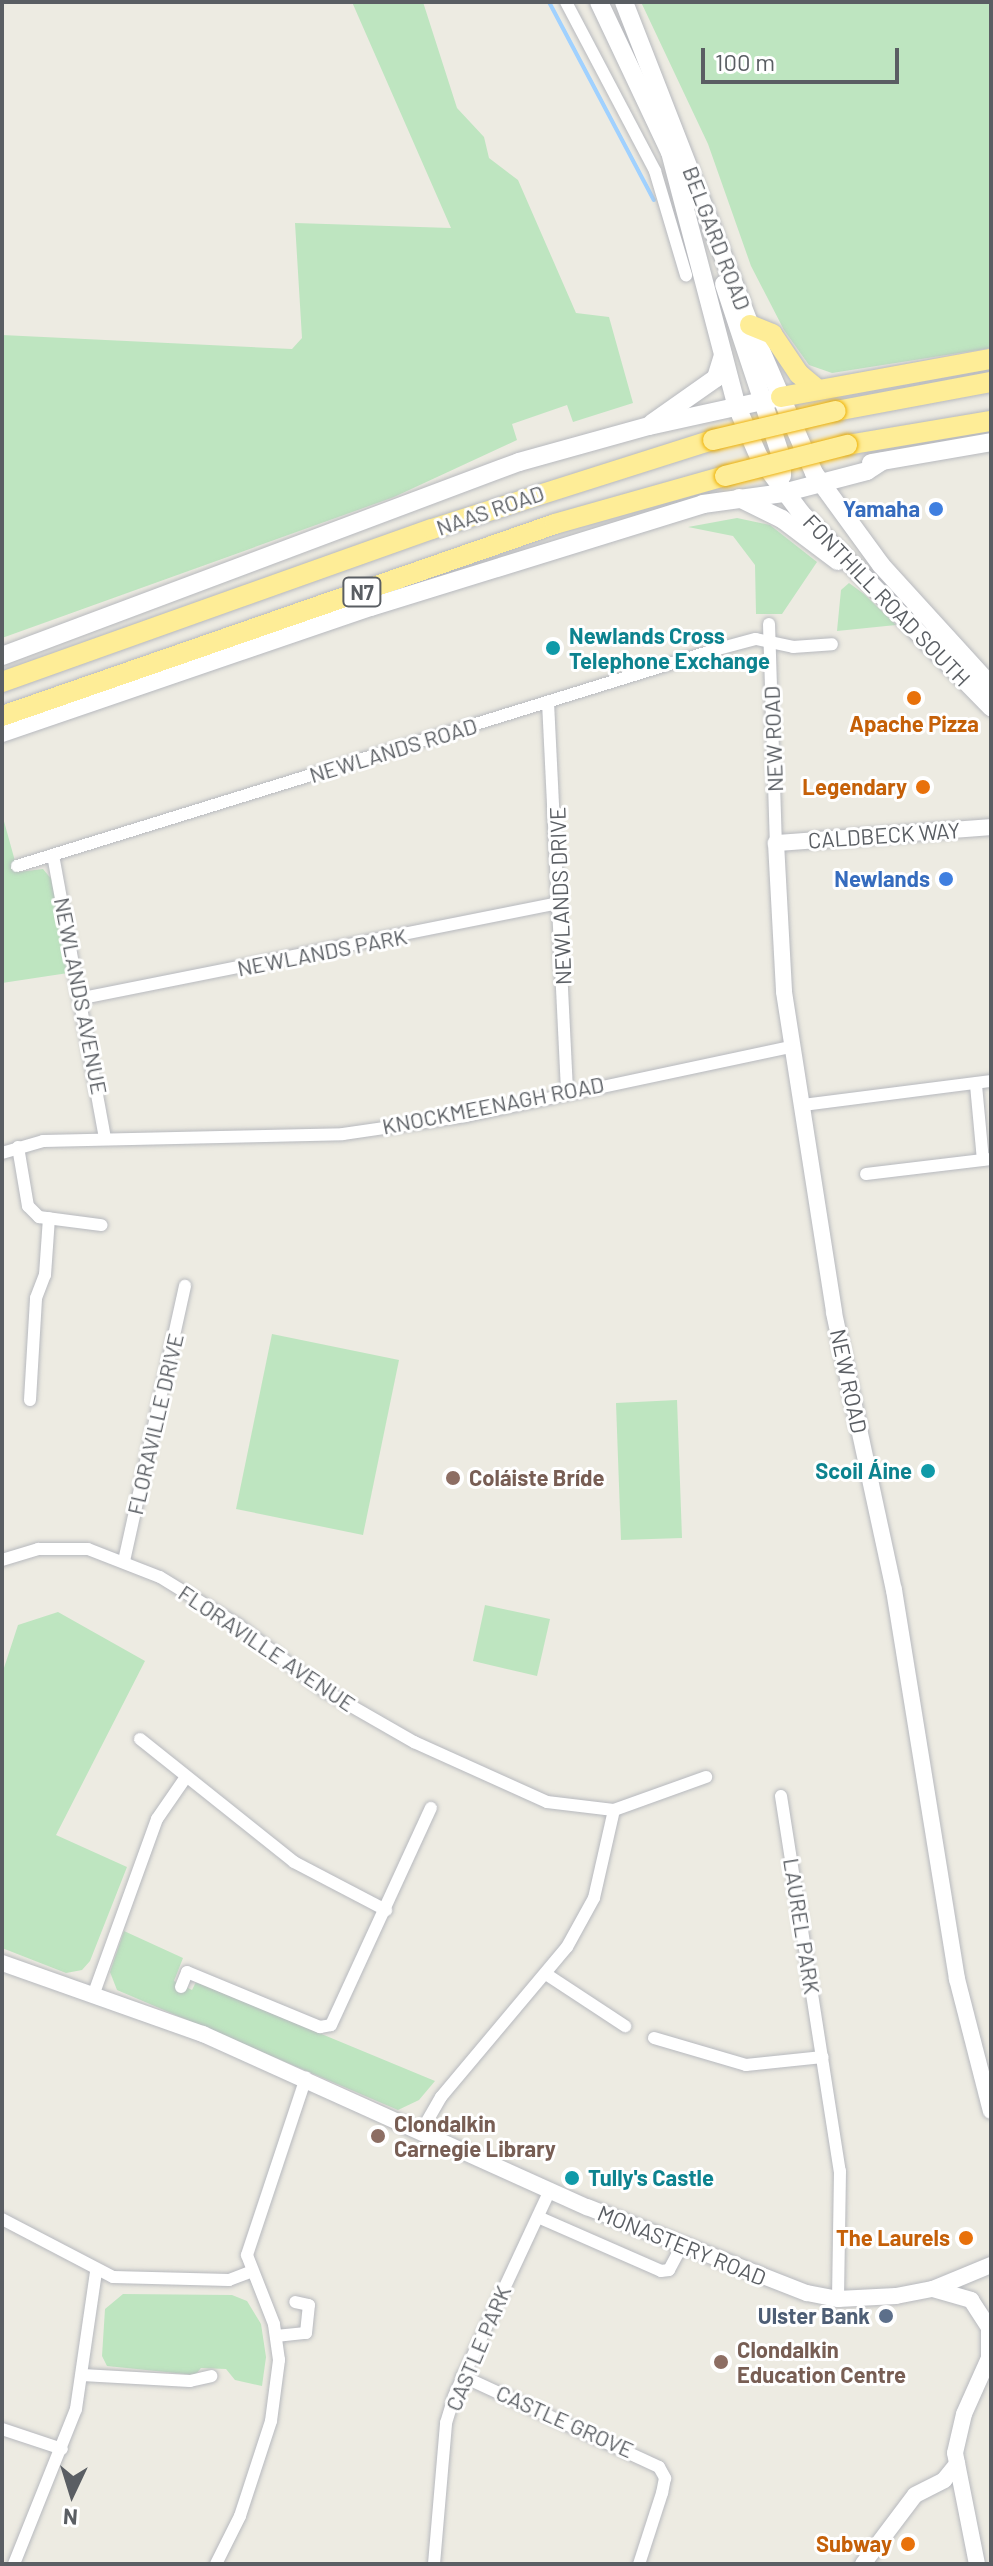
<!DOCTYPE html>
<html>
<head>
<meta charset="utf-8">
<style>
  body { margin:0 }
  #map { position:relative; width:993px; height:2566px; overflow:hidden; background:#edebe2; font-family:Barlow,sans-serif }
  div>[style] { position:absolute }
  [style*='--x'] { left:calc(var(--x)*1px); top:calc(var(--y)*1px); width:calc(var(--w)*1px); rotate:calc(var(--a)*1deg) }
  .green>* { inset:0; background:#bee5c0 }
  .stream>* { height:4px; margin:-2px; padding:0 2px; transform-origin:2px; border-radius:2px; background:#a0d1ff }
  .roads { filter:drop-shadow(0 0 2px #b7b9be) drop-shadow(0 0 2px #b7b9be) }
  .minor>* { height:12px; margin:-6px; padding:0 6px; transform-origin:6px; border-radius:6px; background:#fff }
  .tertiary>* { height:16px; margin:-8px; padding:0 8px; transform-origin:8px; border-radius:8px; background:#fff }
  .secondary>* { height:18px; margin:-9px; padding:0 9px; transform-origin:9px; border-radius:9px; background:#fff }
  .trunk>* { height:20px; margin:-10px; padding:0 10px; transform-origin:10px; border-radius:10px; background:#feed97 }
  .bridges { filter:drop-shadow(0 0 2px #eeb001) drop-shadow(0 0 2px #eeb001) }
  .trunk-bridge>* { height:20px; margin:-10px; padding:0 10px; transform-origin:10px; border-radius:10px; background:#feed97 }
  .dots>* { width:22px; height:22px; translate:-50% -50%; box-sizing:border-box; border:4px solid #fff; border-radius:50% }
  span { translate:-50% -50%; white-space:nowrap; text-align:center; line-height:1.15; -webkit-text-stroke:6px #fff; paint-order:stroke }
  .shield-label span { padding:2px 6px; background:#fff; border:2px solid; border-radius:6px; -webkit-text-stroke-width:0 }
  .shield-label { font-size:20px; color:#5a5e63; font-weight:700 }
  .street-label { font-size:22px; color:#5a5e63 }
  .shop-label { font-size:22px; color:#366cbe; font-weight:700 }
  .right { translate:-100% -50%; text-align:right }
  .culture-label { font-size:22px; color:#0d838f; font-weight:700 }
  .left { translate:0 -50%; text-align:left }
  .food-label { font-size:22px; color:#c56008; font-weight:700 }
  .education-label { font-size:22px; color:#785e54; font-weight:700 }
  .service-label { font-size:22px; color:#4e5e75; font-weight:700 }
  .frame { position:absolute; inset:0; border:4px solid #5a5e63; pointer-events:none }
  .north { position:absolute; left:32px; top:2454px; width:80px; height:80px; -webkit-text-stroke:6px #fff; paint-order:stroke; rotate:184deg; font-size:22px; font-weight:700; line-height:32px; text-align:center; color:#5a5e63 }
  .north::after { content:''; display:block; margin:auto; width:28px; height:36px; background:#5a5e63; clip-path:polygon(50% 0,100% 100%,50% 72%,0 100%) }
  .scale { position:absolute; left:701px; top:48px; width:198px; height:36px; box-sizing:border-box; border:4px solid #5a5e63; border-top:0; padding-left:10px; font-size:24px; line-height:28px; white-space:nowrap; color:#5a5e63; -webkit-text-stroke:6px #fff; paint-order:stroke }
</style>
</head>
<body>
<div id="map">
  <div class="green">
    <div style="clip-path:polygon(352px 2px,423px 2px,457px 108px,484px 137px,489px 158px,518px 180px,576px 313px,609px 317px,633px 403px,573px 422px,567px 405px,512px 424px,517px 440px,394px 497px,2px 638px,2px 335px,292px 349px,302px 338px,295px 223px,451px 228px)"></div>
    <div style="clip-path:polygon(641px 2px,991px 2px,991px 348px,832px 373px,809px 365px,784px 330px,751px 266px,708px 144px)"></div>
    <div style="clip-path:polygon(737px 518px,770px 525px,817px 562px,782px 614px,756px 614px,755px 565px,733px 536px,688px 527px)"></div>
    <div style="clip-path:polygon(849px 583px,864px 594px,896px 625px,837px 631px,841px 590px)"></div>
    <div style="clip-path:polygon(2px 814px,18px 872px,43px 869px,53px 881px,68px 973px,2px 983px)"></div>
    <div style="clip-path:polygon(272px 1334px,399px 1360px,363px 1535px,236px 1509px)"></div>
    <div style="clip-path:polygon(677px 1400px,682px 1538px,621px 1540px,616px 1403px)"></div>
    <div style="clip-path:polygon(485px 1605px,550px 1619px,537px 1676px,473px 1661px)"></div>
    <div style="clip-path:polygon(58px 1612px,145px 1661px,56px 1835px,127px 1867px,90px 1961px,82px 1970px,66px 1973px,2px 1948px,2px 1674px,18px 1625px)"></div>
    <div style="clip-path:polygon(124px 1931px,183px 1958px,174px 1981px,192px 1990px,196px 1982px,435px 2081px,419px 2100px,398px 2110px,117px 1990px,110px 1972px)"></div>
    <div style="clip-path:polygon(123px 2294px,232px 2295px,247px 2301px,261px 2324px,266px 2357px,262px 2386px,235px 2380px,226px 2369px,201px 2368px,195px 2375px,107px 2366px,102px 2356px,105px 2309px)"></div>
  </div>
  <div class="stream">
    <div style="--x:549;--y:2;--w:224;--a:62.1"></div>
  </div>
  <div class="roads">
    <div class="minor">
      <div style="--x:566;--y:2;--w:191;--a:62.2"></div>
      <div style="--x:655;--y:171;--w:109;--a:73.4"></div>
      <div style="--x:769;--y:624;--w:219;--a:88.2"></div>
      <div style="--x:548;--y:702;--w:389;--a:87.2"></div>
      <div style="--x:53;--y:855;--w:288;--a:79.6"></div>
      <div style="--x:17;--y:866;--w:734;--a:-17.2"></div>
      <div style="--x:718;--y:649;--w:39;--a:-15"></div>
      <div style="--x:756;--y:639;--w:38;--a:12"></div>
      <div style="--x:793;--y:647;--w:39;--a:-4"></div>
      <div style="--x:83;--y:998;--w:486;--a:-11.3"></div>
      <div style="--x:976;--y:1085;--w:75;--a:84.7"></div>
      <div style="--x:803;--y:1105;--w:190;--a:-7.3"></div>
      <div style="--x:18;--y:1147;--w:60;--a:80.4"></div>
      <div style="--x:28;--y:1206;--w:16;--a:45"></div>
      <div style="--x:39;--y:1217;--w:63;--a:7.4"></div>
      <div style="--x:2;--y:1153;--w:43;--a:-16.3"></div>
      <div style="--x:43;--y:1141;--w:300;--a:-1.3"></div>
      <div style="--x:343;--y:1134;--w:124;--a:-8.3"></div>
      <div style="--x:466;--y:1116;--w:332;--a:-12"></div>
      <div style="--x:866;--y:1174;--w:126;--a:-6.8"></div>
      <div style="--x:30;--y:1400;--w:102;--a:-86.6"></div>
      <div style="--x:36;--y:1298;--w:25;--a:-69"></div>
      <div style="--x:45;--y:1275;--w:57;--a:-86"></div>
      <div style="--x:2;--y:1560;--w:38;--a:-17"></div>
      <div style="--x:38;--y:1549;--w:50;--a:0"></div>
      <div style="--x:88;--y:1549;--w:77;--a:21.3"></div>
      <div style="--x:160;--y:1577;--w:92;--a:31.6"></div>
      <div style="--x:238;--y:1625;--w:109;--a:37.2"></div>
      <div style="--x:325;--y:1691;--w:103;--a:29.8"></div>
      <div style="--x:414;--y:1742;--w:146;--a:24.3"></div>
      <div style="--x:547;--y:1802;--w:67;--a:6.8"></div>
      <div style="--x:614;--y:1810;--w:98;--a:-19.7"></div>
      <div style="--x:124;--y:1561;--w:282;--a:-77.5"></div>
      <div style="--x:140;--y:1739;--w:197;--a:38.6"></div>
      <div style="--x:294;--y:1862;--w:104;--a:27.6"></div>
      <div style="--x:781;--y:1796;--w:380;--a:81.1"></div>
      <div style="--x:840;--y:2171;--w:128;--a:90.9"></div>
      <div style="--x:546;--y:1974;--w:95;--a:33.4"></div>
      <div style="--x:181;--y:1987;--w:16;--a:-68"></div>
      <div style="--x:187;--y:1972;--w:144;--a:22.5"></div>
      <div style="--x:320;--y:2027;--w:11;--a:-10"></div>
      <div style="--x:331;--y:2025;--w:239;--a:-65.3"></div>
      <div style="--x:94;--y:1993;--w:185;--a:-70.1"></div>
      <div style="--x:157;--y:1819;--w:51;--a:-55.4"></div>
      <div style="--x:654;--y:2038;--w:96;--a:16.4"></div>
      <div style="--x:746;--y:2065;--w:77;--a:-5.9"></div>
      <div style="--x:422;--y:2130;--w:38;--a:-60"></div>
      <div style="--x:441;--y:2097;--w:196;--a:-50"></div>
      <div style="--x:567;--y:1947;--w:56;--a:-61.1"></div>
      <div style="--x:594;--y:1898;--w:90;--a:-77.2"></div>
      <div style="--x:538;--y:2217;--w:134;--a:23.7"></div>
      <div style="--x:661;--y:2271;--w:8;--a:-7"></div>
      <div style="--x:669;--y:2270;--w:27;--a:-62"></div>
      <div style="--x:2;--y:2219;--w:125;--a:27.6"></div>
      <div style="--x:113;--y:2277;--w:116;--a:1.5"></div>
      <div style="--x:229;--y:2280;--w:25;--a:-21"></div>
      <div style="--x:276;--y:2336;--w:30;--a:-6"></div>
      <div style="--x:306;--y:2333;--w:28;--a:-84"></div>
      <div style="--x:309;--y:2305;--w:14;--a:-168"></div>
      <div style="--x:82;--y:2375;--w:108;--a:3.2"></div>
      <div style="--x:190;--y:2381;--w:22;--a:-13"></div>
      <div style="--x:462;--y:2376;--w:217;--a:24.8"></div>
      <div style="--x:659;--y:2467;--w:13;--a:61"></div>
      <div style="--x:665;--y:2478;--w:15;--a:101"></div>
      <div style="--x:662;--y:2493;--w:75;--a:107.9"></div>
      <div style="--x:2;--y:2429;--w:63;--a:18.4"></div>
      <div style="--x:14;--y:2564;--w:167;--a:-68.2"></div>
      <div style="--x:76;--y:2409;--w:138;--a:-81.7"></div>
      <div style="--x:216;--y:2564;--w:54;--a:-63.4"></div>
      <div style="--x:240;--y:2516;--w:100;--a:-71.9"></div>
      <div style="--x:271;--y:2421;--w:62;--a:-82.5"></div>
      <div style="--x:279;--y:2360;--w:36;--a:-98"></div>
      <div style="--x:274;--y:2324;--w:74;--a:-111.4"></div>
      <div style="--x:247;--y:2255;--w:187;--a:-71.6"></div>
      <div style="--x:434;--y:2564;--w:142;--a:-85.1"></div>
      <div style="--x:446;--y:2423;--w:28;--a:-73"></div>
      <div style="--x:454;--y:2396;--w:227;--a:-65"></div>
    </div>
    <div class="tertiary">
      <div style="--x:991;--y:827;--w:216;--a:175.7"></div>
      <div style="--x:776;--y:843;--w:149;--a:86.9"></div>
      <div style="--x:784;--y:992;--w:325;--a:81.1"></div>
      <div style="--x:834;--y:1313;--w:283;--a:77.8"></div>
      <div style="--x:894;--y:1590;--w:394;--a:80.8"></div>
      <div style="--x:957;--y:1979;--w:136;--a:75.6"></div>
      <div style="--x:2;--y:1963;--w:213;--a:19.5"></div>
      <div style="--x:203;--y:2034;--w:421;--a:24.3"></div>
      <div style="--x:587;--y:2207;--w:236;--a:21.4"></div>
      <div style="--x:807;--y:2293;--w:32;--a:11"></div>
      <div style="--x:838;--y:2299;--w:58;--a:-3"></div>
      <div style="--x:896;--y:2296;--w:38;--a:-11"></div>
      <div style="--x:933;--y:2289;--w:63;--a:-22.5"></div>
      <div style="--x:933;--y:2289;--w:40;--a:16"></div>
      <div style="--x:971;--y:2300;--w:33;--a:57"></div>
      <div style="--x:989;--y:2328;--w:30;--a:90"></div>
      <div style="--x:989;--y:2358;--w:61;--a:114.1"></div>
      <div style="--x:964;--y:2414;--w:40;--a:103"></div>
      <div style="--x:955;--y:2453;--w:113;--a:78.8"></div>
      <div style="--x:863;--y:2564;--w:86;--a:-53"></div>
      <div style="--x:915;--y:2495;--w:33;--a:-27"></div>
      <div style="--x:944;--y:2480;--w:21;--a:-51"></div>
    </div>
    <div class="secondary">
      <div style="--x:599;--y:2;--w:166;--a:64.7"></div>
      <div style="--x:670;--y:152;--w:264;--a:75.3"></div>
      <div style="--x:737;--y:407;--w:55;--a:66.3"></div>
      <div style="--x:759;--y:457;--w:70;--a:53.1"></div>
      <div style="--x:801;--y:513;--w:272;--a:45.6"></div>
      <div style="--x:624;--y:2;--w:347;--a:68.7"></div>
      <div style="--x:750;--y:325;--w:161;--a:66.6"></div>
      <div style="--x:814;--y:473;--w:114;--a:53.9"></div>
      <div style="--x:881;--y:565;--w:164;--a:47.7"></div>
      <div style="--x:724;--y:284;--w:184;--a:71.7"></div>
      <div style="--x:782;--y:459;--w:17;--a:90"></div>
      <div style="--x:652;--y:423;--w:78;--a:-35.1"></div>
      <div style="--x:716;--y:378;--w:24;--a:-73"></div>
      <div style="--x:871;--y:463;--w:122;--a:-9.9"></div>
      <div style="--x:739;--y:498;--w:48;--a:26"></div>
      <div style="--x:782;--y:519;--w:70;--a:36.9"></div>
      <div style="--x:2;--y:656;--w:552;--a:-20.57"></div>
      <div style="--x:519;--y:462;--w:135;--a:-15.5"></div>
      <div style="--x:649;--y:426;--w:135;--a:-12.4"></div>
      <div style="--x:2;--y:733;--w:390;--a:-18.9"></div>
      <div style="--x:371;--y:607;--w:348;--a:-17.2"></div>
      <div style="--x:703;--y:504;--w:81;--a:-7.8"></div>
      <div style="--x:783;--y:493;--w:87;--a:-14.7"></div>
      <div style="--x:867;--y:471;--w:17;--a:-33"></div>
    </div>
    <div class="trunk">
      <div style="--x:750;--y:325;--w:24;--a:22"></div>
      <div style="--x:772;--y:334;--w:48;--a:56"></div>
      <div style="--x:799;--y:374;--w:23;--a:40"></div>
      <div style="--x:781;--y:397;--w:213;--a:-10.3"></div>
      <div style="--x:836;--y:411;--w:158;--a:-10.6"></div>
      <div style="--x:847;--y:445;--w:146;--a:-9.5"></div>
      <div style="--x:2;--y:682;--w:456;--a:-19.6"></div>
      <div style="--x:432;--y:529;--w:295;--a:-17.6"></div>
      <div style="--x:2;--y:716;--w:585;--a:-19.15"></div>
      <div style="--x:555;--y:524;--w:177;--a:-15.8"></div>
    </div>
  </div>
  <div class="bridges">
    <div class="trunk-bridge">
      <div style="--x:713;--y:440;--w:126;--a:-13.3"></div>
      <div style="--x:725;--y:476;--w:126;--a:-14.3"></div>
    </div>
  </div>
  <div class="dots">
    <div style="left:936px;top:509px;background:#3f7fe0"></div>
    <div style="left:553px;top:648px;background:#0f9aa8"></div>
    <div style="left:914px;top:698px;background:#e8710a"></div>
    <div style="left:923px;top:787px;background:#e8710a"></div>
    <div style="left:946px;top:879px;background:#3f7fe0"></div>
    <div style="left:928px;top:1471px;background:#0f9aa8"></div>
    <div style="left:453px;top:1478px;background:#8d6e63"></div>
    <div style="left:378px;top:2136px;background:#8d6e63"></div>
    <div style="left:572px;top:2178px;background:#0f9aa8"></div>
    <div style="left:966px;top:2238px;background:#e8710a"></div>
    <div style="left:886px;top:2316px;background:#5c6f8a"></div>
    <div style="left:721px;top:2362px;background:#8d6e63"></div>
    <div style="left:908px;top:2544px;background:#e8710a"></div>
  </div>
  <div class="shield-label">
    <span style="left:362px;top:592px">N7</span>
  </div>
  <div class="street-label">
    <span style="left:717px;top:238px;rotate:69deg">BELGARD ROAD</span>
    <span style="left:490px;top:510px;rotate:-19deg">NAAS ROAD</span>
    <span style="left:887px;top:600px;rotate:46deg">FONTHILL ROAD SOUTH</span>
    <span style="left:773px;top:739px;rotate:-92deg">NEW ROAD</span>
    <span style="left:393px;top:750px;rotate:-17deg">NEWLANDS ROAD</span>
    <span style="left:884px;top:835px;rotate:-4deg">CALDBECK WAY</span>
    <span style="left:560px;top:896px;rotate:-92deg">NEWLANDS DRIVE</span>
    <span style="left:322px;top:952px;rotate:-11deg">NEWLANDS PARK</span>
    <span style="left:81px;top:996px;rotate:79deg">NEWLANDS AVENUE</span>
    <span style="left:493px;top:1105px;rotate:-11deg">KNOCKMEENAGH ROAD</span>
    <span style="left:849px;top:1381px;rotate:78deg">NEW ROAD</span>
    <span style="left:155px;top:1424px;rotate:-77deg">FLORAVILLE DRIVE</span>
    <span style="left:267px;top:1648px;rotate:34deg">FLORAVILLE AVENUE</span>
    <span style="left:802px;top:1926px;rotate:81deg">LAUREL PARK</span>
    <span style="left:682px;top:2245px;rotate:22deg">MONASTERY ROAD</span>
    <span style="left:478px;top:2348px;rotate:-67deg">CASTLE PARK</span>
    <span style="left:565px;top:2421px;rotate:24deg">CASTLE GROVE</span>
  </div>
  <div class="shop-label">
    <span class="right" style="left:920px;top:509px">Yamaha</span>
    <span class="right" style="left:930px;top:879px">Newlands</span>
  </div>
  <div class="culture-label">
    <span class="left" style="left:569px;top:648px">Newlands Cross<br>Telephone Exchange</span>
    <span class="right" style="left:912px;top:1471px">Scoil Áine</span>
    <span class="left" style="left:588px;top:2178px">Tully's Castle</span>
  </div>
  <div class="food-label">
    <span style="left:914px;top:724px">Apache Pizza</span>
    <span class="right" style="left:907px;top:787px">Legendary</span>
    <span class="right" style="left:950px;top:2238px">The Laurels</span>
    <span class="right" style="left:892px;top:2544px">Subway</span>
  </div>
  <div class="education-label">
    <span class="left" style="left:469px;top:1478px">Coláiste Bríde</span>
    <span class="left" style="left:394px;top:2136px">Clondalkin<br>Carnegie Library</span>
    <span class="left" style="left:737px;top:2362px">Clondalkin<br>Education Centre</span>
  </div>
  <div class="service-label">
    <span class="right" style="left:870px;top:2316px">Ulster Bank</span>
  </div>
  <div class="frame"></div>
  <div class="north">N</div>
  <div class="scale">100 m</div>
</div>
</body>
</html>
